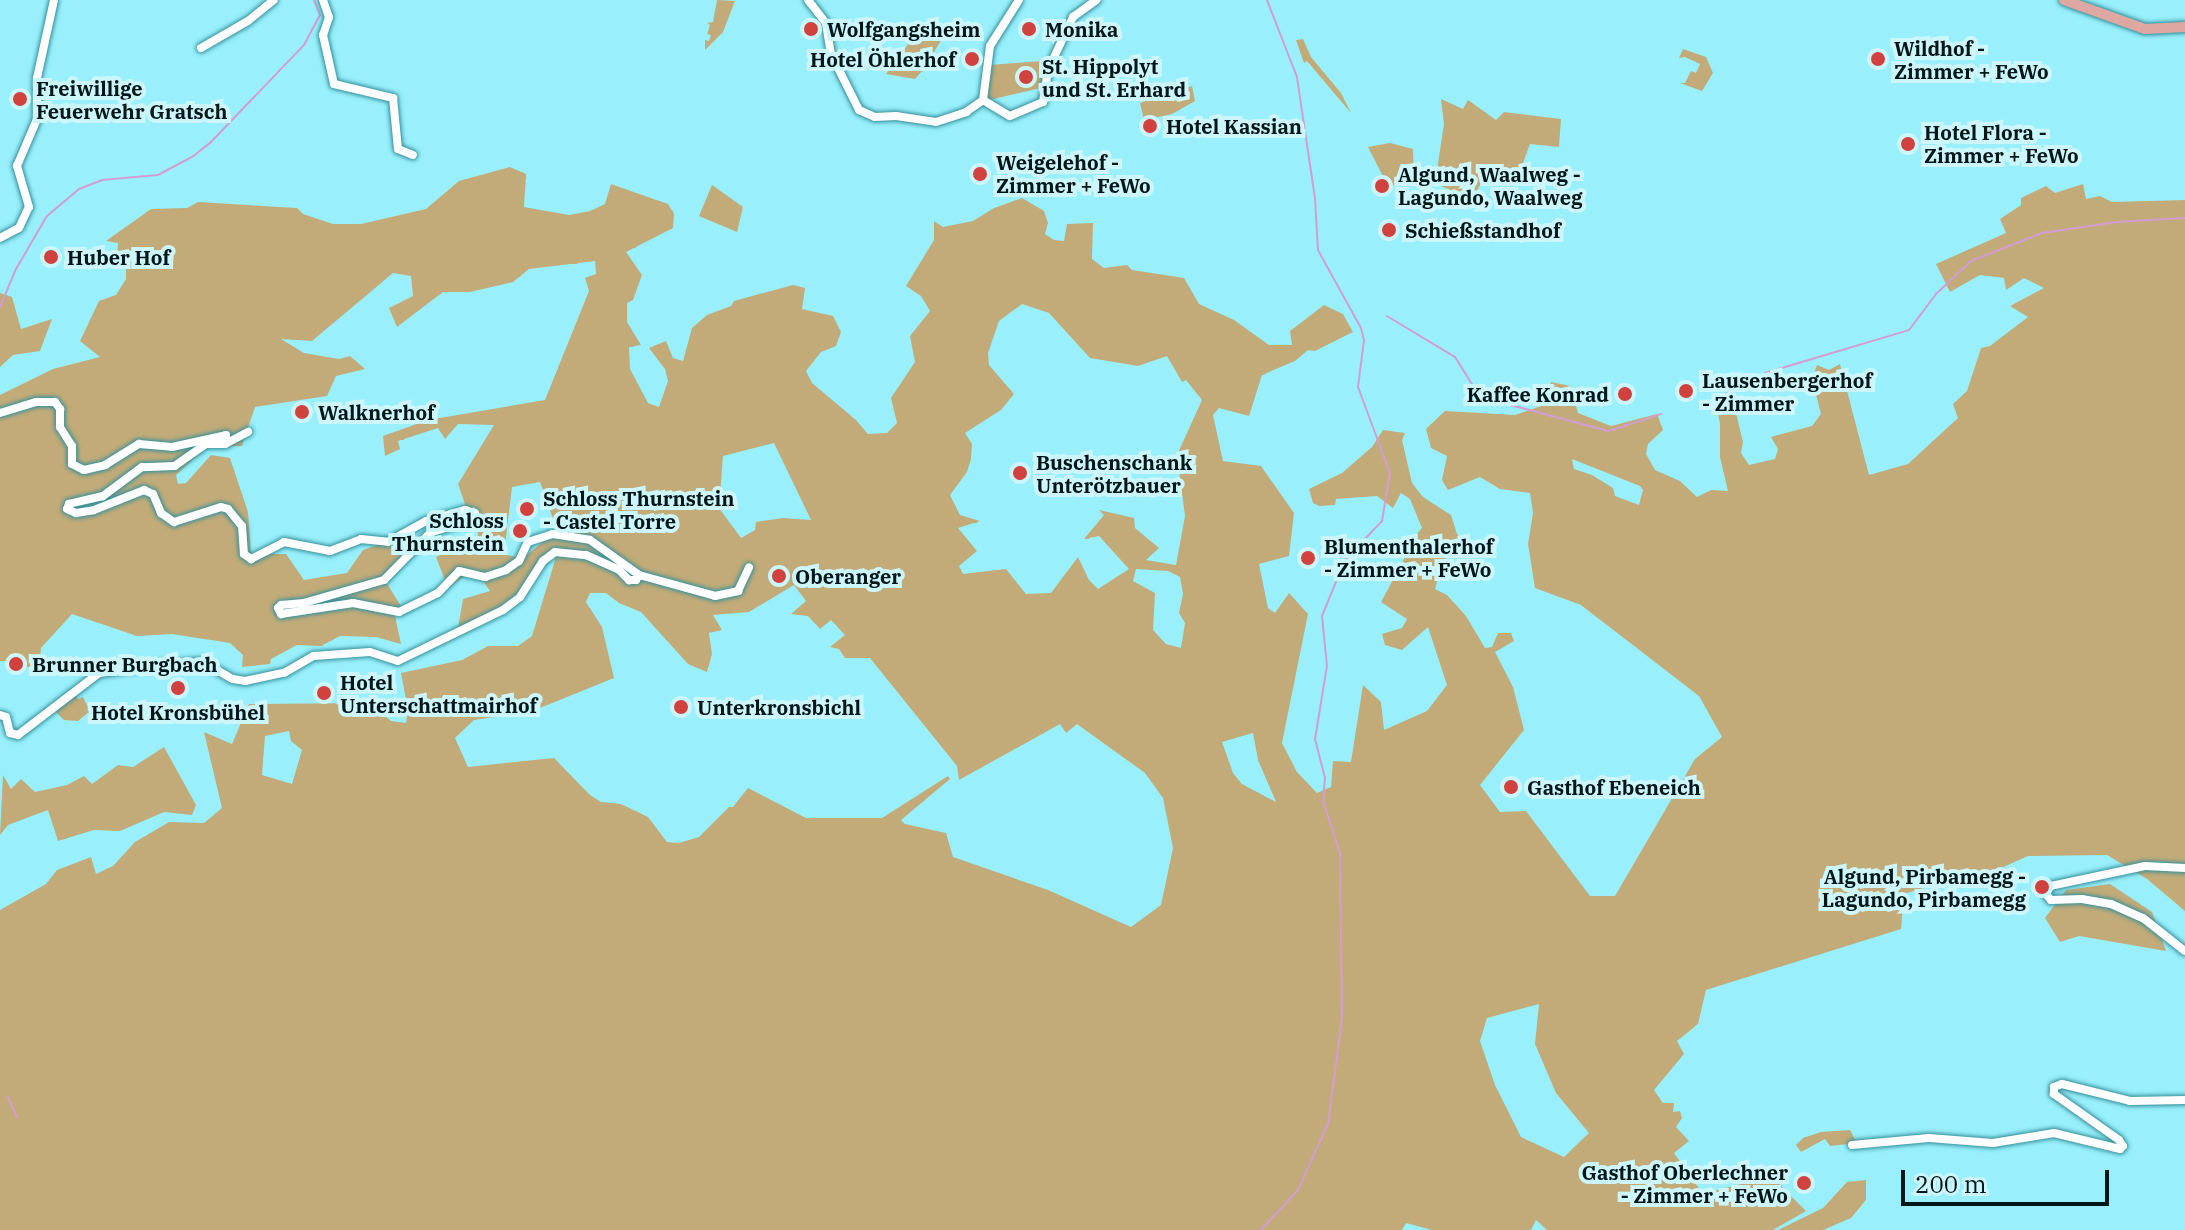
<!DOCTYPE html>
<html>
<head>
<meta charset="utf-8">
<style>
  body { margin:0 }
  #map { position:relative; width:2185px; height:1230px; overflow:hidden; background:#99f0fc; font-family:"IBM Plex Serif",serif }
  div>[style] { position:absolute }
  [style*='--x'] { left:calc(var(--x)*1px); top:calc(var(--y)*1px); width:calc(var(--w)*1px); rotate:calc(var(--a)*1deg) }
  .green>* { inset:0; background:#c2ab78 }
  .stream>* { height:2px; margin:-1px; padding:0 1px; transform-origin:1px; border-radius:1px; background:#d29dd3 }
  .roads { filter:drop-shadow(0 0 2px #35909b) drop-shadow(0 0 2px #35909b) }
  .minor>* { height:8px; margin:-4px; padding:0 4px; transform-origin:4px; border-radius:4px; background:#fff }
  .major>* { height:10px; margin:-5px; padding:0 5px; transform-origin:5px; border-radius:5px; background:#dfa7a2 }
  .dots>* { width:22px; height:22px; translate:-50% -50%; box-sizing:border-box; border:4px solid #cdf6fb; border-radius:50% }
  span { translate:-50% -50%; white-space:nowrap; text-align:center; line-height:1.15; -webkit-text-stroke:8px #cdf6fb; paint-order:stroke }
  .poi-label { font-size:20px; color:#001619; font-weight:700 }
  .left { translate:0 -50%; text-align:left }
  .right { translate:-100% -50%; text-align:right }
  .scale { position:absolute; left:1901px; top:1170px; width:208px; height:36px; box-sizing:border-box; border:4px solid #001619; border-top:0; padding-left:10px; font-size:24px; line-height:28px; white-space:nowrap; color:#001619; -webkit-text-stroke:6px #cdf6fb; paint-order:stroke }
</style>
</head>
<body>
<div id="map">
  <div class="green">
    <div style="clip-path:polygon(717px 0,735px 1px,723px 32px,705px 50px,705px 40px,709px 41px,711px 35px,707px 34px,710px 25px,707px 23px,713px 22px)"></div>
    <div style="clip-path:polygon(920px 28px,945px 34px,923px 70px,915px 79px,886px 74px)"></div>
    <div style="clip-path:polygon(1303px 39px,1311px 57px,1341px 93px,1351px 113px,1307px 61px,1304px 63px,1296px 40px)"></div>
    <div style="clip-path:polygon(1683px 49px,1706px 57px,1710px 66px,1713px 73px,1702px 91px,1680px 83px,1685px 83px,1691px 71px,1696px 73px,1700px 64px,1685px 57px,1679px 58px)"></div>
    <div style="clip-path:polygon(1042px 61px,1045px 66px,1041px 88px,989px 100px,986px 97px,990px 65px)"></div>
    <div style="clip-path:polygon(1192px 86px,1195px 101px,1172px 114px,1144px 120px,1140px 103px)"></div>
    <div style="clip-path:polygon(1441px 99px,1463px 109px,1468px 100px,1496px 120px,1504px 112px,1561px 119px,1559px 147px,1530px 144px,1518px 177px,1489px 169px,1474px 196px,1452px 191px,1435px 183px,1444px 124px)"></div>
    <div style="clip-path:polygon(1390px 143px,1413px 149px,1414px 183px,1388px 186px,1368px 147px)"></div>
    <div style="clip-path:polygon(evenodd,510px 167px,526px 174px,524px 207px,569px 215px,590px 211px,605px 204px,611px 184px,668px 204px,674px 214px,673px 228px,626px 252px,642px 275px,633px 300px,627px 303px,627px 322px,641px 345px,629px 347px,630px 369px,648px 403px,659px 407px,668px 381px,665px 369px,649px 348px,666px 341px,673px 358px,683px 361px,692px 328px,707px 315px,731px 306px,734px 301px,793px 285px,805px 288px,802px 309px,833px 316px,841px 332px,836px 346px,821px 352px,806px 371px,812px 383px,856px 420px,868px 434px,887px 433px,897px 423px,891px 398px,915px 362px,910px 336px,930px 311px,921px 296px,906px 286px,934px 240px,934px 221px,943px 227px,973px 221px,994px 208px,1022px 198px,1044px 211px,1048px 223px,1045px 234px,1054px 240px,1064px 241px,1067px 224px,1093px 223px,1092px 259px,1104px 268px,1127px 265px,1132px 270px,1184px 278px,1199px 304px,1234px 320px,1269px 345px,1292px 345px,1290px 331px,1324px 305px,1343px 314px,1353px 332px,1315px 351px,1308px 350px,1295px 361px,1262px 375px,1249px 416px,1219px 408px,1213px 415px,1223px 461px,1261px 466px,1294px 513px,1289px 556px,1259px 564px,1268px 608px,1275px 613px,1289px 593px,1308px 614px,1282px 743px,1297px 772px,1317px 793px,1331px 787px,1333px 761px,1351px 762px,1363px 685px,1381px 702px,1384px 730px,1427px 711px,1447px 685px,1428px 627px,1402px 650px,1385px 645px,1382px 634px,1402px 628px,1407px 619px,1381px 602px,1408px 552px,1405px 547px,1422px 528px,1410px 499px,1401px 493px,1393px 508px,1377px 496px,1336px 499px,1335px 505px,1319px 506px,1313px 503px,1309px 489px,1342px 473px,1372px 447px,1383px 430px,1405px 433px,1402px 440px,1412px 483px,1423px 497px,1451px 515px,1457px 534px,1468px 545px,1443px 560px,1435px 589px,1447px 595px,1466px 616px,1485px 648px,1492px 647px,1498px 633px,1511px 633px,1514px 641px,1495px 652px,1513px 687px,1524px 730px,1480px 785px,1500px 812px,1526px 811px,1590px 896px,1615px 896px,1695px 759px,1722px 737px,1699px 696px,1581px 605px,1535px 588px,1528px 544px,1533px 513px,1530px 493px,1500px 489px,1480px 477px,1448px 490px,1442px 480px,1447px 456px,1431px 448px,1426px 429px,1445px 411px,1515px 415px,1544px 405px,1551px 382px,1571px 386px,1578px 413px,1611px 426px,1657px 414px,1663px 430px,1648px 444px,1646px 454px,1655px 470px,1680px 481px,1697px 497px,1711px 490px,1728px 491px,1720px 457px,1720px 424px,1714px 394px,1731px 392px,1743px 442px,1741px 453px,1749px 465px,1775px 459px,1778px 449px,1771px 437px,1812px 426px,1821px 414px,1812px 379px,1817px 365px,1829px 370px,1840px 364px,1869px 475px,1908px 464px,1958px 418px,1953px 404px,1967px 391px,1981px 348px,1990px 346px,2028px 317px,2010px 306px,2044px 288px,2024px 278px,2006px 290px,2004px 278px,1980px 275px,1950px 292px,1936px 264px,2006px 233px,2000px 219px,2021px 205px,2021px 198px,2046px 186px,2055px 193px,2083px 184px,2086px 199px,2100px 196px,2112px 202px,2185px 200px,2185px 911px,2147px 879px,2107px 855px,2028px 856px,1990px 873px,1959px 877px,1904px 894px,1901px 929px,1706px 990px,1698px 1024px,1677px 1041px,1684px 1054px,1654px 1090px,1663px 1103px,1674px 1103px,1673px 1112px,1680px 1111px,1682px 1118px,1676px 1127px,1689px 1141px,1674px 1153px,1703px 1194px,1771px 1176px,1806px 1211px,1773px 1230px,1547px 1230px,1536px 1220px,1531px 1230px,1432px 1230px,1406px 1223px,1402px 1230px,0 1230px,0 910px,46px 884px,57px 870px,91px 857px,96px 874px,113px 866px,135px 842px,169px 822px,204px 823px,222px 808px,204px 732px,232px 744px,249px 704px,370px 703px,391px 721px,406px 723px,408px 710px,401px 673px,462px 660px,488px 646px,518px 646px,532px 636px,557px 554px,547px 552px,520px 591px,498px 609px,458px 628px,463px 599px,490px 591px,482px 580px,468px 574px,448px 588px,436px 557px,448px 551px,480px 548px,477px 528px,460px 526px,465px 504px,458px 484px,494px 425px,458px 424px,445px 439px,438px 428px,398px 441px,400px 449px,385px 456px,383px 436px,428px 420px,545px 400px,589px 291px,585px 278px,596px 274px,595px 261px,529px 269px,513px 282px,470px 292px,443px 292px,397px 327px,389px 308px,413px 296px,411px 276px,393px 273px,312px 341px,281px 339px,304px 353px,339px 359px,350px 356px,365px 369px,336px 376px,327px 396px,255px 407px,242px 446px,207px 447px,176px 475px,178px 484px,186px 483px,211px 455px,230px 458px,248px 512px,251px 554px,286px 554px,304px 580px,347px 573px,363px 550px,394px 539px,403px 560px,385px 580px,402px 608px,395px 616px,401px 644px,376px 637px,340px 636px,321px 646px,297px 645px,271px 659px,270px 664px,242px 667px,243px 655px,230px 643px,172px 634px,137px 636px,72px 614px,41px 648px,39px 672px,14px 661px,0 661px,0 395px,53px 369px,100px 357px,80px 341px,99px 301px,116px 295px,126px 279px,126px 258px,117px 255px,118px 243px,106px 241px,151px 209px,187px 208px,198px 202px,297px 208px,303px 214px,333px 224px,361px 224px,426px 209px,459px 181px,510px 167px,1022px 304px,1049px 313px,1090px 358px,1138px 366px,1167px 356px,1182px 382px,1186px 380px,1202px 400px,1177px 455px,1185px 516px,1176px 565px,1146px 560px,1159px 548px,1135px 528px,1134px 518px,1099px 510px,1104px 515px,1084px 539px,1099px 536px,1129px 569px,1098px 589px,1089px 580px,1078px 557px,1051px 593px,1026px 594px,1006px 569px,963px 574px,959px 566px,977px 551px,958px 528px,980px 521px,960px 515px,950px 495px,967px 472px,971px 459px,972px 444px,965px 433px,1001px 410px,1014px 394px,989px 365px,988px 353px,999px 321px,1022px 304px,510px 167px,774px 443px,811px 520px,783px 518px,756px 522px,755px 530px,741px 538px,719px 508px,723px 456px,774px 443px,510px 167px,1572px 459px,1640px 486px,1643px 490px,1639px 505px,1615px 496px,1613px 488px,1592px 475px,1574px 469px,1572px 459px,510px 167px,540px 482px,557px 530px,522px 559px,504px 554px,512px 487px,540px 482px,510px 167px,1136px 569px,1168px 571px,1180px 577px,1183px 594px,1179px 613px,1185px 623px,1181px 648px,1166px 644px,1153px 630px,1155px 593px,1133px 581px,1136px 569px,510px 167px,794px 585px,806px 601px,791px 614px,808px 616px,820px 629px,831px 620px,845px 635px,830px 647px,839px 649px,845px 658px,870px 658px,957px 766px,959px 780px,1060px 724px,1066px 733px,1077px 724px,1145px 773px,1163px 798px,1173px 848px,1161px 905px,1131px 927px,1048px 890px,953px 857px,946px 833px,905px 824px,901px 820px,950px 779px,948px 776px,882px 818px,806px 818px,748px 788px,733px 807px,729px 807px,699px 837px,679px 843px,667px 842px,648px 817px,621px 804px,601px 802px,590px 795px,554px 758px,468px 767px,455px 738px,474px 720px,530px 712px,614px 678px,602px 627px,586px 602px,590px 593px,606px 593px,619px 603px,641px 612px,688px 664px,707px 672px,712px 654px,709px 633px,722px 630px,713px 615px,749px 612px,794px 585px,510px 167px,289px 731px,291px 741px,302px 750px,292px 784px,262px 775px,265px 736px,289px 731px,510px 167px,1253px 733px,1258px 760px,1276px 802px,1242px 784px,1233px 773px,1222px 742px,1253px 733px,510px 167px,1539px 1004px,1535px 1044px,1556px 1093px,1589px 1133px,1564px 1157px,1521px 1137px,1495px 1085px,1480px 1041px,1487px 1018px,1539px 1004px)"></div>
    <div style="clip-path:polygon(712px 185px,743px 207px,737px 232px,699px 216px)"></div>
    <div style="clip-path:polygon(0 293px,12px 297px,21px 329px,52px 319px,40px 351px,13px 355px,0 367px)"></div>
    <div style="clip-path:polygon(76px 695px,78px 699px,83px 697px,90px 711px,78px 721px,64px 720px,55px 711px)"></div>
    <div style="clip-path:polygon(164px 747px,196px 805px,192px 815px,164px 812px,120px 831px,94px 830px,58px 841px,48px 810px,8px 825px,0 835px,3px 775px,11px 789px,21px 779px,35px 792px,67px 785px,84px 776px,92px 784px,118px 765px,133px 767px)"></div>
    <div style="clip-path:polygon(2110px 884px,2152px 912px,2166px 951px,2079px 936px,2060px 942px,2045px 918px,2066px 890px)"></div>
    <div style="clip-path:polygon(1850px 1130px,1857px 1143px,1830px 1146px,1825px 1139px,1801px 1152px,1796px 1145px,1803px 1138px,1821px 1132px)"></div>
    <div style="clip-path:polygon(1866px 1180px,1866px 1200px,1851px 1218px,1823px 1230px,1778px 1230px,1823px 1208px,1847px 1182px)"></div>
  </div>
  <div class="stream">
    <div style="--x:0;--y:307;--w:41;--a:-67.2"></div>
    <div style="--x:16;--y:269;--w:61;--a:-59.7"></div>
    <div style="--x:47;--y:216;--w:42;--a:-40.2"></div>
    <div style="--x:79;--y:189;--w:25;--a:-21"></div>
    <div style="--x:102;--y:180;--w:56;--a:-5.1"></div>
    <div style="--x:158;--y:175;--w:38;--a:-28"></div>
    <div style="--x:192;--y:157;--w:23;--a:-38"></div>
    <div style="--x:210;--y:143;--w:136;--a:-46.2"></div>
    <div style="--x:304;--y:45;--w:34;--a:-62"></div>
    <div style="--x:320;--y:15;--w:16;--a:-112"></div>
    <div style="--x:1387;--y:316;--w:79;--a:31.1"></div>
    <div style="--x:1455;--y:357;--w:47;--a:58"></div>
    <div style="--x:1480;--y:397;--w:133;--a:14.8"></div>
    <div style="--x:1609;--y:431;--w:55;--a:-18.1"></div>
    <div style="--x:1765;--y:373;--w:150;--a:-16.6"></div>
    <div style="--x:1909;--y:330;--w:45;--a:-53.1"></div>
    <div style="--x:1936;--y:294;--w:48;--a:-43.3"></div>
    <div style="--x:1971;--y:261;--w:76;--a:-21.5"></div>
    <div style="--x:2042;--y:233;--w:76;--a:-8.3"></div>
    <div style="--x:2117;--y:222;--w:68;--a:-3.4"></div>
    <div style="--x:8;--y:1097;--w:22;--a:66"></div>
    <div style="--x:1261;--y:1230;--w:54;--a:-47.2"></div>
    <div style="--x:1298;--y:1190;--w:72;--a:-65.6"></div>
    <div style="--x:1328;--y:1124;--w:107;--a:-82.5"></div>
    <div style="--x:1342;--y:1018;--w:165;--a:-90.7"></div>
    <div style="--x:1340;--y:853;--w:55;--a:-108.1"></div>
    <div style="--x:1323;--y:801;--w:23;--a:-85"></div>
    <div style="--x:1325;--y:778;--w:40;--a:-104.4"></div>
    <div style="--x:1315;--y:739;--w:74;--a:-80.7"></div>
    <div style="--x:1327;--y:666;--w:50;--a:-95.7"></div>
    <div style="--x:1322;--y:616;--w:61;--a:-67.7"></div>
    <div style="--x:1345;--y:560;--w:54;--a:-46.5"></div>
    <div style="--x:1382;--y:521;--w:49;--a:-80.5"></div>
    <div style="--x:1390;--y:473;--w:92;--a:-110.4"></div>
    <div style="--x:1358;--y:387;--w:47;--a:-82.7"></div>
    <div style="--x:1364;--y:340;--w:12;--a:-104"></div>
    <div style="--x:1361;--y:328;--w:89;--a:-118.9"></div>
    <div style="--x:1318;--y:250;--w:52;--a:-93.3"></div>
    <div style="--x:1315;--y:198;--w:122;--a:-98.5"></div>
    <div style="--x:1297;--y:77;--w:83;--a:-111.3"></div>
  </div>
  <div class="roads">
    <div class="minor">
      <div style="--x:323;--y:0;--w:18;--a:71"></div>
      <div style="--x:329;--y:17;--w:19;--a:108"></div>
      <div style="--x:323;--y:35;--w:50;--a:77.3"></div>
      <div style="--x:334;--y:84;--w:61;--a:13.3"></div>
      <div style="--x:393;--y:98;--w:51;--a:84.4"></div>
      <div style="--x:398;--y:149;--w:16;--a:22"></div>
      <div style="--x:808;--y:0;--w:29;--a:52"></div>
      <div style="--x:826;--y:23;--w:31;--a:81"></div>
      <div style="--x:831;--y:54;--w:63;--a:63.4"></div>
      <div style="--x:859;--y:110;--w:17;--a:24"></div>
      <div style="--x:875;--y:117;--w:21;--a:-3"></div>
      <div style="--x:896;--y:116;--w:40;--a:8.5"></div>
      <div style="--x:936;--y:122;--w:32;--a:-18"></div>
      <div style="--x:966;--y:112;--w:21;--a:-35"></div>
      <div style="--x:983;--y:100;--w:31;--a:31"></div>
      <div style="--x:1010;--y:116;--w:36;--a:-23"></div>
      <div style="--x:1043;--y:102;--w:32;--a:-81"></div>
      <div style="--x:1048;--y:70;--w:59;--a:-64.7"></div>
      <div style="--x:1073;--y:17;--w:29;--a:-36"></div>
      <div style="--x:201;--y:48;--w:54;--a:-29.9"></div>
      <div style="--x:248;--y:21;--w:33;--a:-39"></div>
      <div style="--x:983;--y:100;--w:54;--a:-82.6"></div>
      <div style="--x:990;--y:46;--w:54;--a:-57.8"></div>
      <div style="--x:0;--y:238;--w:21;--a:-28"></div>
      <div style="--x:19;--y:228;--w:23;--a:-65"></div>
      <div style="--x:29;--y:207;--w:43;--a:-106.3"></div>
      <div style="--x:17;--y:166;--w:51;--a:-66.9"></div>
      <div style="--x:37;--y:119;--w:41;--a:-90"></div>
      <div style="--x:37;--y:78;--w:80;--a:-77.7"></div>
      <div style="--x:0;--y:413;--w:38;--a:-17"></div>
      <div style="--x:36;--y:402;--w:19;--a:0"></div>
      <div style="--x:55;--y:402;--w:9;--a:54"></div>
      <div style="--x:60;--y:409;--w:18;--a:90"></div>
      <div style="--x:60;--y:427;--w:22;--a:58"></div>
      <div style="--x:72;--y:446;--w:18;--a:90"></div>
      <div style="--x:72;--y:464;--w:13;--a:27"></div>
      <div style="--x:84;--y:470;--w:22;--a:-13"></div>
      <div style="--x:105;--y:465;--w:40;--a:-32"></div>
      <div style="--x:139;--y:444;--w:33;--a:5"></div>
      <div style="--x:172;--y:447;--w:55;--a:-12.5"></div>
      <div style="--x:226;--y:435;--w:9;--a:96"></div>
      <div style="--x:225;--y:444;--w:19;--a:180"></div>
      <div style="--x:206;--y:444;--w:38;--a:145"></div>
      <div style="--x:175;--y:466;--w:33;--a:178"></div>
      <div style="--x:142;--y:467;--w:49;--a:143.4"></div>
      <div style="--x:103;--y:496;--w:35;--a:167"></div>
      <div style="--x:69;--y:504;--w:5;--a:112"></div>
      <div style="--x:67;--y:509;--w:10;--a:24"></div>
      <div style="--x:76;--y:513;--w:18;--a:-9"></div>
      <div style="--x:94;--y:510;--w:54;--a:-21.8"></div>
      <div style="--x:144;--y:490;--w:10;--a:24"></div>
      <div style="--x:153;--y:494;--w:21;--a:67"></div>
      <div style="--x:161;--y:513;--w:16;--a:35"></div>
      <div style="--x:174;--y:522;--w:49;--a:-17.7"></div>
      <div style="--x:221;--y:507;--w:7;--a:16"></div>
      <div style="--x:228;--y:509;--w:22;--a:51"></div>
      <div style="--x:242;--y:526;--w:28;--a:86"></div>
      <div style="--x:244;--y:554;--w:9;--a:36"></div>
      <div style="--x:251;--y:559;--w:37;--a:-27"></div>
      <div style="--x:284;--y:542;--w:47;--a:11.1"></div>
      <div style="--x:330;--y:551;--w:33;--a:-21"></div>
      <div style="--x:361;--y:539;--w:27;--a:6"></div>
      <div style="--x:388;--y:542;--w:43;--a:-28.9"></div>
      <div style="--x:426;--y:521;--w:41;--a:-15.8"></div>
      <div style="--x:465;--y:510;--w:10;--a:17"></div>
      <div style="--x:475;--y:513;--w:11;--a:131"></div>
      <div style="--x:468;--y:521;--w:39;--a:163"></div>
      <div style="--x:431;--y:532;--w:67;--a:134.4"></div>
      <div style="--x:384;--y:580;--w:83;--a:164"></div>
      <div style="--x:304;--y:603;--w:23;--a:175"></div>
      <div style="--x:281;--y:605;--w:4;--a:135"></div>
      <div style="--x:278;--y:608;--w:7;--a:63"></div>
      <div style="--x:281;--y:614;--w:73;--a:-8.7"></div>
      <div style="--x:353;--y:603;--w:47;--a:11.1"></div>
      <div style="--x:399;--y:612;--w:43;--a:-26"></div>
      <div style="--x:438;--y:593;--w:30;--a:-46"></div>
      <div style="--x:459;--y:571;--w:27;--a:13"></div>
      <div style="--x:485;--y:577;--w:22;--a:-18"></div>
      <div style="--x:506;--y:570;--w:16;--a:-35"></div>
      <div style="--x:519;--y:561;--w:21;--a:-65"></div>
      <div style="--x:528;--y:542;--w:26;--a:-18"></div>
      <div style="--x:553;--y:534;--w:37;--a:9"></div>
      <div style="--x:590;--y:540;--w:60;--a:35.5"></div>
      <div style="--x:639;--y:575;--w:79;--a:15.4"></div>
      <div style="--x:715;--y:596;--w:24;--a:-12"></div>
      <div style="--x:738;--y:591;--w:26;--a:-65"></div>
      <div style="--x:227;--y:443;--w:24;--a:-28"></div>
      <div style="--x:0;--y:715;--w:6;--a:18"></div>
      <div style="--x:6;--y:717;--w:16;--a:76"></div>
      <div style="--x:10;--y:733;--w:8;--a:14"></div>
      <div style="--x:18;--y:735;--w:102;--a:-37.4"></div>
      <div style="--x:99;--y:673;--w:60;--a:-7.7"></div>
      <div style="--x:158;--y:665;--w:45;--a:-3.8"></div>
      <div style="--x:203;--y:662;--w:34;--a:30"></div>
      <div style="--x:233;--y:679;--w:12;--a:9"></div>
      <div style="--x:245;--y:681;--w:40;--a:-12"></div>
      <div style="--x:284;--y:673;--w:34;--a:-30"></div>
      <div style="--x:314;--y:656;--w:56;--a:-4.1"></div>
      <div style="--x:370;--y:652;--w:29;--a:18"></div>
      <div style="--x:398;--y:661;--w:117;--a:-25.9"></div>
      <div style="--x:503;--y:610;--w:21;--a:-37"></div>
      <div style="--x:520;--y:597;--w:43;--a:-57.4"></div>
      <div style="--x:543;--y:561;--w:15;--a:-37"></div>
      <div style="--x:555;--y:552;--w:31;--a:6"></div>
      <div style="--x:586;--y:555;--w:35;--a:24"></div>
      <div style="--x:618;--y:569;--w:16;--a:45"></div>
      <div style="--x:629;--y:580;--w:7;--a:0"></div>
      <div style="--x:636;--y:580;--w:6;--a:-59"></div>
      <div style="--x:2185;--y:868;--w:40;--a:-177.1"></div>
      <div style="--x:2145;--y:866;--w:96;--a:168"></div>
      <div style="--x:2051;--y:886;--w:9;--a:131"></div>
      <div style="--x:2045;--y:893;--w:9;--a:49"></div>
      <div style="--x:2051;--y:900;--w:31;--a:-2"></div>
      <div style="--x:2082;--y:899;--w:29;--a:10"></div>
      <div style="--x:2111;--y:904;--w:35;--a:24"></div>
      <div style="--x:2143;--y:918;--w:53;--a:38.2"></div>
      <div style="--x:1852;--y:1145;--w:77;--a:-5.2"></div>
      <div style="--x:1929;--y:1138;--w:64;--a:4.5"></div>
      <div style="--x:1993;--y:1143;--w:62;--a:-9.3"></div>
      <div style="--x:2054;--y:1133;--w:68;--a:13.6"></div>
      <div style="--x:2120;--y:1149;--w:4;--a:-45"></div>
      <div style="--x:2123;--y:1146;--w:7;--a:-124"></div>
      <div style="--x:2119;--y:1140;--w:80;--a:-144.7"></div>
      <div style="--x:2054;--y:1094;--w:7;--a:-90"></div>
      <div style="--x:2054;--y:1087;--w:9;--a:-21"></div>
      <div style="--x:2062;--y:1084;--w:70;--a:14"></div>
      <div style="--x:2130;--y:1101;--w:55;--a:-1"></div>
    </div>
    <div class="major">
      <div style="--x:2064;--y:0;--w:86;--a:19.7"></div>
      <div style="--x:2145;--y:29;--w:40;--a:-2.9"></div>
    </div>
  </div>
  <div class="dots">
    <div style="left:811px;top:29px;background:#d1423e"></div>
    <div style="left:1029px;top:29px;background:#d1423e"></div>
    <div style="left:972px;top:59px;background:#d1423e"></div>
    <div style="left:1878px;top:59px;background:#d1423e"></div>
    <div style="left:1026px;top:77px;background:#d1423e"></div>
    <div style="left:20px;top:99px;background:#d1423e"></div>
    <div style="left:1150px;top:126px;background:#d1423e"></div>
    <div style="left:1908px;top:144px;background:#d1423e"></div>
    <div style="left:980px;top:174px;background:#d1423e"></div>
    <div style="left:1382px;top:186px;background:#d1423e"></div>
    <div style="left:1389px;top:230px;background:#d1423e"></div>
    <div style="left:51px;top:257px;background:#d1423e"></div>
    <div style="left:1686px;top:391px;background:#d1423e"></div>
    <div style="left:1625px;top:394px;background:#d1423e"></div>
    <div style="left:302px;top:412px;background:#d1423e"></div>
    <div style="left:1020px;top:473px;background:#d1423e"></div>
    <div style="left:527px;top:509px;background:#d1423e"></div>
    <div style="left:520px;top:531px;background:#d1423e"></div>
    <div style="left:1308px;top:558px;background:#d1423e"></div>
    <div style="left:779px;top:576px;background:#d1423e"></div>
    <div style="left:16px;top:664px;background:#d1423e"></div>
    <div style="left:178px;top:688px;background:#d1423e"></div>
    <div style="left:324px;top:693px;background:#d1423e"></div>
    <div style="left:681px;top:707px;background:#d1423e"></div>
    <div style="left:1511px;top:787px;background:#d1423e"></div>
    <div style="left:2042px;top:887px;background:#d1423e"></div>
    <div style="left:1804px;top:1183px;background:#d1423e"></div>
  </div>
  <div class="poi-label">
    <span class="left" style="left:827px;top:29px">Wolfgangsheim</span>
    <span class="left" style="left:1045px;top:29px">Monika</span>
    <span class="left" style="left:1894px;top:60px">Wildhof -<br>Zimmer + FeWo</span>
    <span class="right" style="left:956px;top:59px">Hotel Öhlerhof</span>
    <span class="left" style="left:1042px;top:78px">St. Hippolyt<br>und St. Erhard</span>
    <span class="left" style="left:36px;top:100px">Freiwillige<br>Feuerwehr Gratsch</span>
    <span class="left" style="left:1166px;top:126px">Hotel Kassian</span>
    <span class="left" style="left:1924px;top:144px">Hotel Flora -<br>Zimmer + FeWo</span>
    <span class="left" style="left:996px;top:174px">Weigelehof -<br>Zimmer + FeWo</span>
    <span class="left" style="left:1398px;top:186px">Algund, Waalweg -<br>Lagundo, Waalweg</span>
    <span class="left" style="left:1405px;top:230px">Schießstandhof</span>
    <span class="left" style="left:67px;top:257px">Huber Hof</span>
    <span class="left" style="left:1702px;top:392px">Lausenbergerhof<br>- Zimmer</span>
    <span class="right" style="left:1609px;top:394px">Kaffee Konrad</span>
    <span class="left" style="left:318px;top:412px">Walknerhof</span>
    <span class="left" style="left:1036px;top:474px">Buschenschank<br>Unterötzbauer</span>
    <span class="left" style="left:543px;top:510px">Schloss Thurnstein<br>- Castel Torre</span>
    <span class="right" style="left:504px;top:532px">Schloss<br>Thurnstein</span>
    <span class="left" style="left:1324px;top:558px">Blumenthalerhof<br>- Zimmer + FeWo</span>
    <span class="left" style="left:795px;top:576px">Oberanger</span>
    <span class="left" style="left:32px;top:664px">Brunner Burgbach</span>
    <span class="left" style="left:340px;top:694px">Hotel<br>Unterschattmairhof</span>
    <span class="left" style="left:697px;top:707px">Unterkronsbichl</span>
    <span style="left:178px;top:712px">Hotel Kronsbühel</span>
    <span class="left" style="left:1527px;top:787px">Gasthof Ebeneich</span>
    <span class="right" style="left:2026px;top:888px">Algund, Pirbamegg -<br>Lagundo, Pirbamegg</span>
    <span class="right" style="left:1788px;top:1184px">Gasthof Oberlechner<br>- Zimmer + FeWo</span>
  </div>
  <div class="scale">200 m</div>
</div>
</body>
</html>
